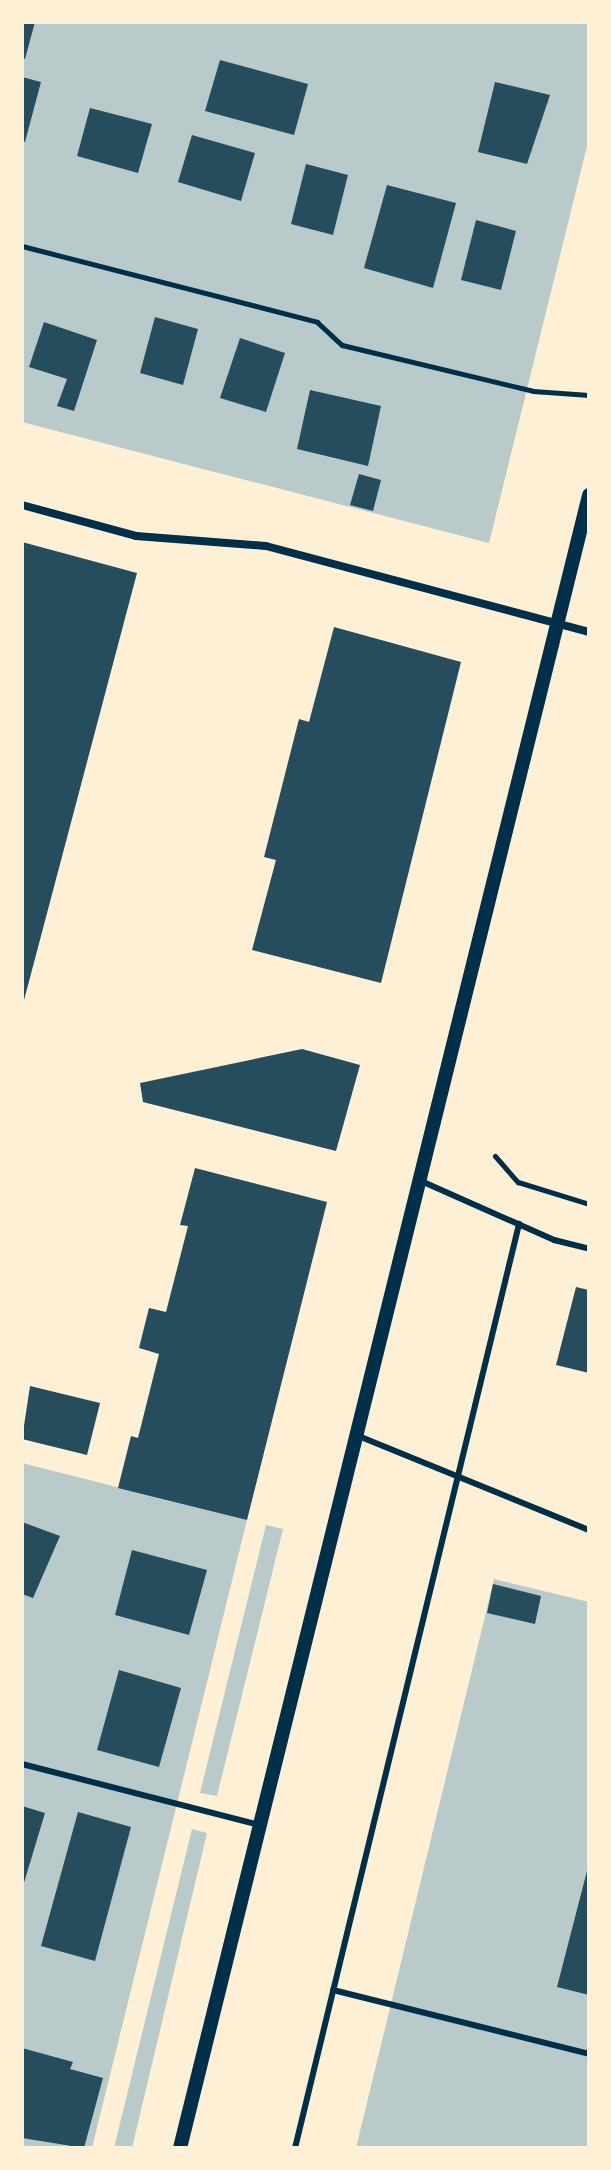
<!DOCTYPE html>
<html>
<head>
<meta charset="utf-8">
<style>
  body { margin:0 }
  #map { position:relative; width:611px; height:2170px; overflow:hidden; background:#fdf0d5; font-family:"DM Sans",sans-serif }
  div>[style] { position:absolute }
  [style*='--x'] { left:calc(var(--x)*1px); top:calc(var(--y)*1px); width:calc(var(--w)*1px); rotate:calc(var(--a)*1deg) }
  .green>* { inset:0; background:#b9caca }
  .building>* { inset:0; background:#264d5e }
  .path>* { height:5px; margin:-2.5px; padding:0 2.5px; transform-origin:2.5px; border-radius:2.5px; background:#003049 }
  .service>* { height:6px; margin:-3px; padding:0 3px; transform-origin:3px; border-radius:3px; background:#003049 }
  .minor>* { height:8px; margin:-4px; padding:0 4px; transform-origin:4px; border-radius:4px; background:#003049 }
  .tertiary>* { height:14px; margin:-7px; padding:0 7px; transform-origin:7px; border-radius:7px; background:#003049 }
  span { translate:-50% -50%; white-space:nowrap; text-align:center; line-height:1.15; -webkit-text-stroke:8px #fdf0d5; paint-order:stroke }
  .frame { position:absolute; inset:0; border:24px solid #fdf0d5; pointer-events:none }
</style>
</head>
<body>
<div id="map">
  <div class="green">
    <div style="clip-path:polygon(22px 22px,589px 22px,589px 138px,489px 543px,22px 422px)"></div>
    <div style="clip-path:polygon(22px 1463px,247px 1520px,92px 2148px,22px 2148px)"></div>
    <div style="clip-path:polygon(266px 1525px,283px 1529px,217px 1796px,200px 1793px)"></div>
    <div style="clip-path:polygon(494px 1579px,589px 1602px,589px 2148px,356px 2148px)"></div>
    <div style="clip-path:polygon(192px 1829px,207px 1833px,132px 2148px,114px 2148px)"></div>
  </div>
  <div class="building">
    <div style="clip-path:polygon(22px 22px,35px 22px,25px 59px,22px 58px)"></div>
    <div style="clip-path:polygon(220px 60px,308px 84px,294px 135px,205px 111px)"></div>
    <div style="clip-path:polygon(22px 77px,41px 82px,25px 142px,22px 141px)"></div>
    <div style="clip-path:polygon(495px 82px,550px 95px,527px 164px,478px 152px)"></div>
    <div style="clip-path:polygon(90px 108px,152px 124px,138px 173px,77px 156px)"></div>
    <div style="clip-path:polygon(192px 135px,255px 153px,241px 201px,178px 182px)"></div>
    <div style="clip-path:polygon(306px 164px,348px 175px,333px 235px,291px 224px)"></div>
    <div style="clip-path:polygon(387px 185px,456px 203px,433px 288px,364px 268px)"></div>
    <div style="clip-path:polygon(476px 220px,516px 231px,501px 290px,461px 280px)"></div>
    <div style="clip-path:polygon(155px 317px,198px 329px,183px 385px,140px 373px)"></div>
    <div style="clip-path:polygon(44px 322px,97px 340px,74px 411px,57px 406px,67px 379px,29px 367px)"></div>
    <div style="clip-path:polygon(240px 338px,285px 353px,266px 412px,220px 398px)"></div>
    <div style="clip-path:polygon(310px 390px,381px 406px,368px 466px,297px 449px)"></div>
    <div style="clip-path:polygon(359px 474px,381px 480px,373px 511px,350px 505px)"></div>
    <div style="clip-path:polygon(22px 542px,137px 573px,23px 1004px,22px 1004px)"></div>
    <div style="clip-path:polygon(334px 627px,461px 662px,381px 983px,252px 950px,276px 860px,264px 857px,299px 719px,309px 722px)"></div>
    <div style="clip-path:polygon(302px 1049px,360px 1065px,336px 1151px,143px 1102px,140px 1083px)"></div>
    <div style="clip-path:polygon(195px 1168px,327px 1202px,247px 1520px,118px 1488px,131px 1436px,138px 1438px,159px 1354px,139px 1348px,149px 1308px,166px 1312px,188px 1226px,180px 1225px)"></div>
    <div style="clip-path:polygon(576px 1287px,589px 1290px,589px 1373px,556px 1365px)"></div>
    <div style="clip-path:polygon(30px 1386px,100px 1403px,87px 1455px,22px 1439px)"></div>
    <div style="clip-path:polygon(22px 1522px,60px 1536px,33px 1598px,22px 1594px)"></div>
    <div style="clip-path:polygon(132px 1550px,207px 1570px,189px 1635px,115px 1615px)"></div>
    <div style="clip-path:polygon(493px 1584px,541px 1596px,535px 1624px,487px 1613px)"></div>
    <div style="clip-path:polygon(119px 1670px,181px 1688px,159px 1767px,97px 1750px)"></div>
    <div style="clip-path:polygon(22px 1806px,45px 1813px,23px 1886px,22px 1886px)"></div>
    <div style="clip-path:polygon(78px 1812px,131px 1827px,95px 1961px,41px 1946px)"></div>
    <div style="clip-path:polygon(588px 1867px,589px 1867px,589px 1995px,557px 1987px)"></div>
    <div style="clip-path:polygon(22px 2048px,73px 2062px,70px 2069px,103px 2078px,84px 2148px,22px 2138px)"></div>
  </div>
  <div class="path">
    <div style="--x:22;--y:246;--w:305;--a:14.4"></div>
    <div style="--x:317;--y:322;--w:34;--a:43"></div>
    <div style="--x:342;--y:345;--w:196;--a:13.5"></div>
    <div style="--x:533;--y:391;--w:56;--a:4.1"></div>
    <div style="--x:495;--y:1156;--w:35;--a:49"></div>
    <div style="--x:518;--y:1182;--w:74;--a:17.2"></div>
  </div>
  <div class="service">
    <div style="--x:421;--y:1181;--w:145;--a:23.9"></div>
    <div style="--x:554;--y:1240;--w:36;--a:14"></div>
    <div style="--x:356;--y:1435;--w:252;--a:22.2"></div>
    <div style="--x:22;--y:1764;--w:245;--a:14.4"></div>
    <div style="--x:333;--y:1990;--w:264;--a:14"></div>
    <div style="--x:295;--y:2148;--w:951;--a:-76.37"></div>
  </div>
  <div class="minor">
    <div style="--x:22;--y:505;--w:118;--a:15.2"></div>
    <div style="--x:136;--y:536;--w:130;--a:4.4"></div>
    <div style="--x:266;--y:546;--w:334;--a:14.9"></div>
  </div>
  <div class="tertiary">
    <div style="--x:180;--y:2148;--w:1703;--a:-76.1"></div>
  </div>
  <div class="frame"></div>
</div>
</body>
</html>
